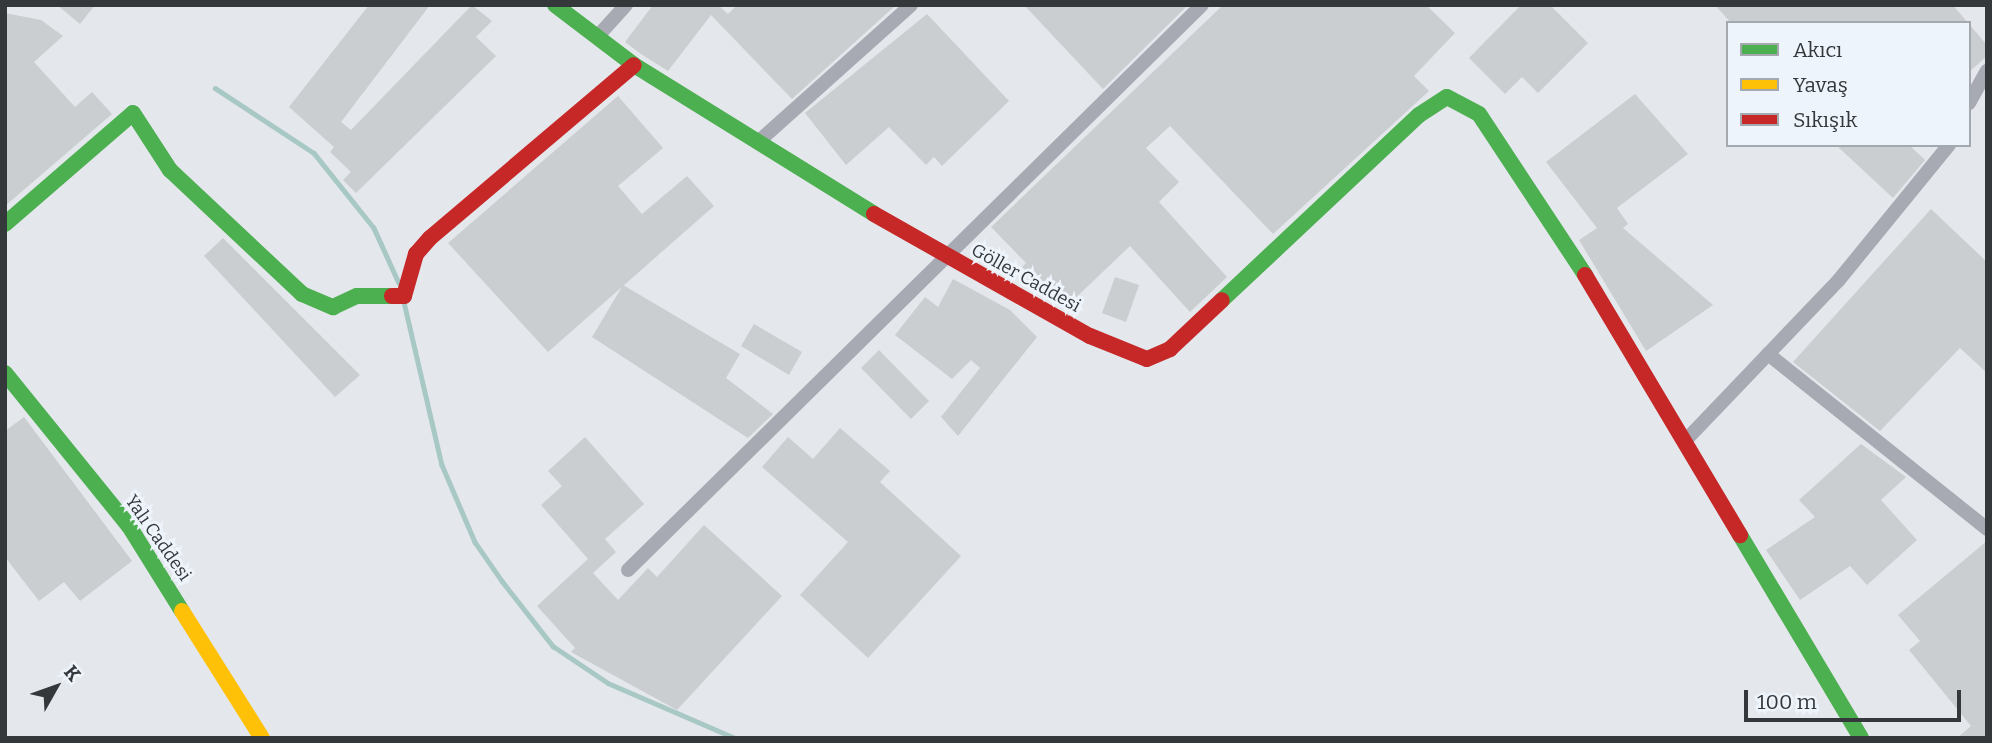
<!DOCTYPE html>
<html>
<head>
<meta charset="utf-8">
<style>
  body { margin:0 }
  #map { position:relative; width:1992px; height:743px; overflow:hidden; background:#e4e7eb; font-family:Bitter,serif }
  div>[style] { position:absolute }
  [style*='--x'] { left:calc(var(--x)*1px); top:calc(var(--y)*1px); width:calc(var(--w)*1px); rotate:calc(var(--a)*1deg) }
  .stream>* { height:4.5px; margin:-2.25px; padding:0 2.25px; transform-origin:2.25px; border-radius:2.25px; background:#a8c8c5 }
  .building>* { inset:0; background:#cbced0 }
  .street>* { height:14px; margin:-7px; padding:0 7px; transform-origin:7px; border-radius:7px; background:#a8aab3 }
  .fast>* { height:16px; margin:-8px; padding:0 8px; transform-origin:8px; border-radius:8px; background:#4caf50 }
  .slow>* { height:16px; margin:-8px; padding:0 8px; transform-origin:8px; border-radius:8px; background:#ffc107 }
  .jam>* { height:16px; margin:-8px; padding:0 8px; transform-origin:8px; border-radius:8px; background:#c62828 }
  span { translate:-50% -50%; white-space:nowrap; text-align:center; line-height:1.15; -webkit-text-stroke:6px #eef4fc; paint-order:stroke }
  .street-label { font-size:18px; color:#35383b }
  .frame { position:absolute; inset:0; border:7px solid #35383b; pointer-events:none }
  .legend { position:absolute; left:1726px; top:21px; width:245px; height:126px; box-sizing:border-box; background:#eef4fc; border:2px solid #a4a9af; margin:0; padding:9px 12px; list-style:none; font-size:21px; color:#35383b }
  .legend li { display:flex; align-items:center; gap:14px; height:35px }
  .legend b { width:35px; border:2px solid #a4a9af }
  .north { position:absolute; left:21px; top:652px; width:70px; height:70px; -webkit-text-stroke:5px #eef4fc; paint-order:stroke; rotate:50deg; font-size:19px; font-weight:700; line-height:28px; text-align:center; color:#35383b }
  .north::after { content:''; display:block; margin:auto; width:24px; height:32px; background:#35383b; clip-path:polygon(50% 0,100% 100%,50% 72%,0 100%) }
  .scale { position:absolute; left:1744px; top:690px; width:217px; height:32px; box-sizing:border-box; border:4px solid #35383b; border-top:0; padding-left:9px; font-size:21px; line-height:24px; white-space:nowrap; color:#35383b; -webkit-text-stroke:5px #eef4fc; paint-order:stroke }
</style>
</head>
<body>
<div id="map">
  <div class="stream">
    <div style="--x:215;--y:88;--w:118;--a:33.3"></div>
    <div style="--x:314;--y:153;--w:96;--a:51.3"></div>
    <div style="--x:374;--y:228;--w:60;--a:65.6"></div>
    <div style="--x:404;--y:302;--w:167;--a:76.9"></div>
    <div style="--x:442;--y:465;--w:84;--a:66.8"></div>
    <div style="--x:475;--y:542;--w:47;--a:55.3"></div>
    <div style="--x:502;--y:581;--w:83;--a:51.9"></div>
    <div style="--x:553;--y:646;--w:66;--a:33.9"></div>
    <div style="--x:608;--y:683;--w:138;--a:23.4"></div>
  </div>
  <div class="building">
    <div style="clip-path:polygon(57px 5px,95px 5px,80px 24px)"></div>
    <div style="clip-path:polygon(369px 5px,430px 5px,341px 122px,351px 130px,472px 5px,492px 21px,476px 37px,496px 56px,356px 193px,343px 180px,351px 172px,330px 152px,334px 147px,289px 107px)"></div>
    <div style="clip-path:polygon(653px 5px,718px 5px,728px 14px,737px 5px,896px 5px,792px 99px,711px 15px,668px 71px,641px 54px,625px 42px)"></div>
    <div style="clip-path:polygon(1024px 5px,1188px 5px,1103px 89px)"></div>
    <div style="clip-path:polygon(1223px 5px,1426px 5px,1455px 33px,1414px 76px,1429px 91px,1273px 234px,1170px 126px,1146px 148px,1179px 182px,1159px 202px,1227px 277px,1190px 312px,1130px 246px,1066px 307px,1022px 267px,1026px 263px,991px 227px)"></div>
    <div style="clip-path:polygon(1521px 5px,1550px 5px,1588px 43px,1538px 93px,1522px 77px,1505px 94px,1469px 58px)"></div>
    <div style="clip-path:polygon(1715px 5px,1953px 5px,1968px 23px,1731px 23px)"></div>
    <div style="clip-path:polygon(5px 13px,41px 20px,63px 36px,34px 62px,75px 107px,92px 92px,112px 114px,5px 206px)"></div>
    <div style="clip-path:polygon(927px 14px,1009px 101px,942px 166px,934px 157px,926px 165px,889px 127px,846px 165px,805px 113px)"></div>
    <div style="clip-path:polygon(1969px 24px,1987px 45px,1987px 56px,1969px 72px)"></div>
    <div style="clip-path:polygon(1635px 94px,1688px 154px,1617px 208px,1628px 224px,1623px 228px,1713px 305px,1646px 351px,1579px 240px,1597px 228px,1546px 162px)"></div>
    <div style="clip-path:polygon(618px 96px,663px 148px,618px 186px,642px 214px,687px 176px,714px 206px,548px 352px,448px 243px)"></div>
    <div style="clip-path:polygon(1836px 145px,1909px 145px,1925px 160px,1893px 198px)"></div>
    <div style="clip-path:polygon(1931px 209px,1987px 262px,1987px 373px,1960px 348px,1880px 431px,1793px 362px)"></div>
    <div style="clip-path:polygon(223px 238px,360px 375px,335px 397px,204px 256px)"></div>
    <div style="clip-path:polygon(1115px 277px,1139px 285px,1126px 322px,1102px 313px)"></div>
    <div style="clip-path:polygon(953px 279px,1010px 310px,1037px 337px,958px 436px,941px 417px,980px 368px,971px 360px,952px 379px,895px 335px,925px 297px,938px 307px)"></div>
    <div style="clip-path:polygon(623px 285px,740px 354px,726px 378px,773px 414px,748px 438px,592px 337px)"></div>
    <div style="clip-path:polygon(754px 324px,802px 352px,789px 375px,741px 346px)"></div>
    <div style="clip-path:polygon(879px 350px,929px 401px,911px 419px,861px 368px)"></div>
    <div style="clip-path:polygon(24px 417px,132px 561px,80px 601px,64px 582px,39px 601px,5px 557px,5px 431px)"></div>
    <div style="clip-path:polygon(840px 428px,890px 471px,880px 482px,961px 556px,868px 658px,800px 595px,848px 542px,762px 467px,788px 437px,813px 459px)"></div>
    <div style="clip-path:polygon(585px 437px,644px 504px,605px 539px,616px 552px,593px 573px,618px 600px,648px 568px,657px 577px,704px 525px,782px 596px,677px 710px,571px 652px,575px 648px,537px 606px,588px 559px,541px 505px,562px 486px,548px 471px)"></div>
    <div style="clip-path:polygon(1861px 444px,1906px 477px,1881px 500px,1917px 540px,1867px 585px,1850px 566px,1800px 600px,1766px 550px,1815px 517px,1799px 500px)"></div>
    <div style="clip-path:polygon(1987px 541px,1987px 738px,1957px 738px,1971px 726px,1909px 650px,1920px 641px,1898px 615px)"></div>
  </div>
  <div class="street">
    <div style="--x:597;--y:37;--w:43;--a:-47.8"></div>
    <div style="--x:1969;--y:103;--w:37;--a:-61"></div>
    <div style="--x:758;--y:142;--w:205;--a:-41.8"></div>
    <div style="--x:1768;--y:354;--w:280;--a:38.6"></div>
    <div style="--x:1685;--y:441;--w:221;--a:-46.3"></div>
    <div style="--x:1838;--y:281;--w:176;--a:-50.8"></div>
    <div style="--x:628;--y:570;--w:805;--a:-44.55"></div>
  </div>
  <div class="fast">
    <div style="--x:555;--y:5;--w:99;--a:37.2"></div>
    <div style="--x:634;--y:65;--w:282;--a:31.8"></div>
    <div style="--x:5;--y:224;--w:169;--a:-40.9"></div>
    <div style="--x:133;--y:113;--w:68;--a:57"></div>
    <div style="--x:170;--y:170;--w:181;--a:43.2"></div>
    <div style="--x:302;--y:294;--w:34;--a:23"></div>
    <div style="--x:333;--y:307;--w:26;--a:-25"></div>
    <div style="--x:357;--y:296;--w:35;--a:0"></div>
    <div style="--x:1222;--y:300;--w:270;--a:-43.2"></div>
    <div style="--x:1419;--y:115;--w:33;--a:-33"></div>
    <div style="--x:1447;--y:97;--w:36;--a:28"></div>
    <div style="--x:1479;--y:114;--w:193;--a:56.6"></div>
    <div style="--x:5;--y:373;--w:197;--a:51"></div>
    <div style="--x:129;--y:526;--w:100;--a:58.1"></div>
    <div style="--x:1740;--y:535;--w:236;--a:59.2"></div>
  </div>
  <div class="slow">
    <div style="--x:182;--y:611;--w:150;--a:57.8"></div>
  </div>
  <div class="jam">
    <div style="--x:874;--y:214;--w:248;--a:29.5"></div>
    <div style="--x:1090;--y:336;--w:61;--a:22"></div>
    <div style="--x:1147;--y:359;--w:25;--a:-23"></div>
    <div style="--x:1170;--y:349;--w:71;--a:-43.3"></div>
    <div style="--x:1585;--y:275;--w:303;--a:59.2"></div>
    <div style="--x:392;--y:296;--w:12;--a:0"></div>
    <div style="--x:404;--y:296;--w:44;--a:-74.1"></div>
    <div style="--x:416;--y:254;--w:21;--a:-49"></div>
    <div style="--x:430;--y:238;--w:267;--a:-40.3"></div>
  </div>
  <div class="street-label">
    <span style="left:1026px;top:278px;rotate:29deg">Göller Caddesi</span>
    <span style="left:158px;top:538px;rotate:55deg">Yalı Caddesi</span>
  </div>
  <div class="frame"></div>
  <ul class="legend">
  <li><b style="height:9px;background:#4caf50"></b>Akıcı</li>
  <li><b style="height:9px;background:#ffc107"></b>Yavaş</li>
  <li><b style="height:9px;background:#c62828"></b>Sıkışık</li>
  </ul>
  <div class="north">K</div>
  <div class="scale">100 m</div>
</div>
</body>
</html>
